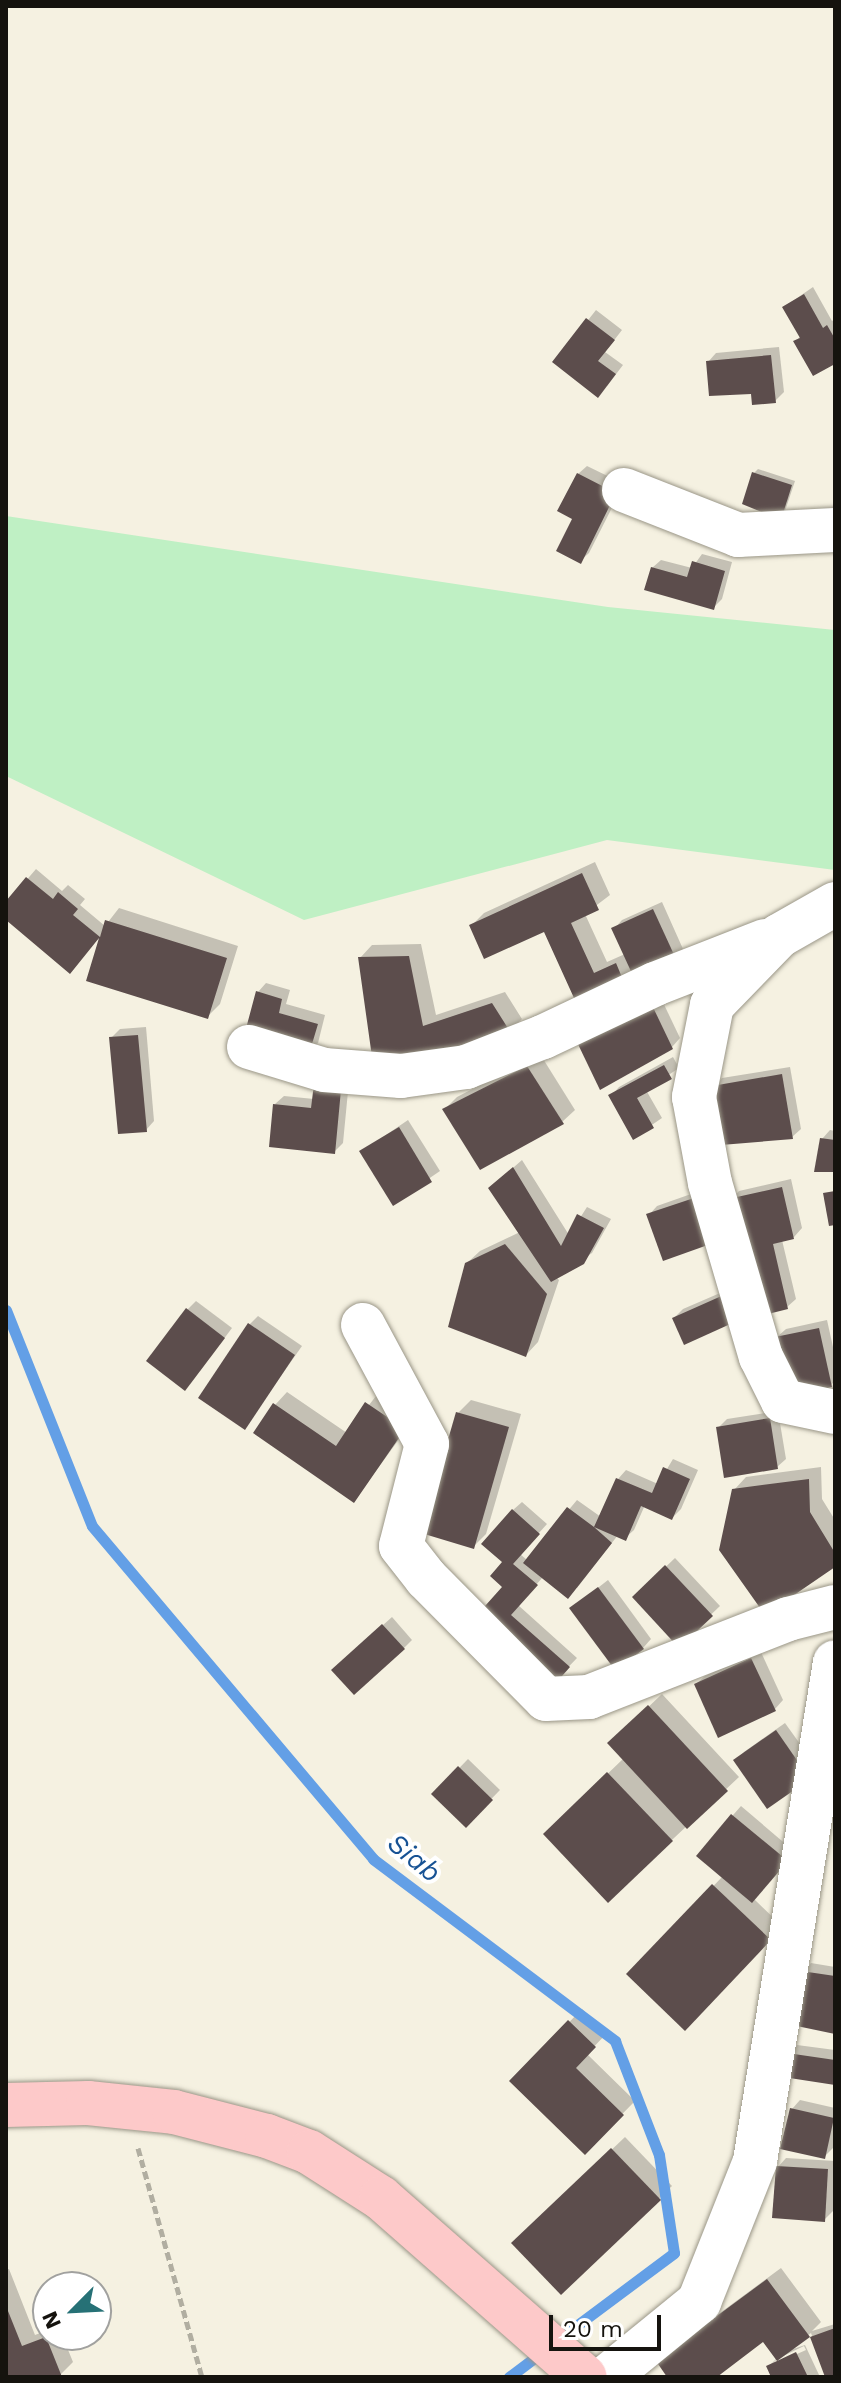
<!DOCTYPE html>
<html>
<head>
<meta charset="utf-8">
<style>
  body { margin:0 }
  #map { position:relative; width:841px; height:2383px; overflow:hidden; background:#f5f1e1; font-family:"Work Sans",sans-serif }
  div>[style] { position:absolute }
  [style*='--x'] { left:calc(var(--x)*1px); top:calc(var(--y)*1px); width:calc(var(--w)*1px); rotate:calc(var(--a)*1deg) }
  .green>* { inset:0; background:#bff0c4 }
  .shadow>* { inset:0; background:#0003 }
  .stream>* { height:11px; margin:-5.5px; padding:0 5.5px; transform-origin:5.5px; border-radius:5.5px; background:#639fe6 }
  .building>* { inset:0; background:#5c4d4c }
  .path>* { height:5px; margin-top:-2.5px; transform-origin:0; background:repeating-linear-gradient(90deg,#b1aea1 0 8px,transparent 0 12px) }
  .roads { filter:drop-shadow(0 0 2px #9a9687) drop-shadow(0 0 2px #9a9687) }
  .minor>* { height:44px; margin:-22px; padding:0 22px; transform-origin:22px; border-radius:22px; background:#fff }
  .major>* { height:44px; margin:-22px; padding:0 22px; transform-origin:22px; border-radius:22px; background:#fdc9c9 }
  span { translate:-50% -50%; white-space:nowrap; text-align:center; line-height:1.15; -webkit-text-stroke:8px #fff; paint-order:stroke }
  .water-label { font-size:28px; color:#175294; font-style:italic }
  .frame { position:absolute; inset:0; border:8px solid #15130e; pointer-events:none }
  .north { position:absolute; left:32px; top:2271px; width:80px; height:80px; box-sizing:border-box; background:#fff; border:2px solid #a1a19f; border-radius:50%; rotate:246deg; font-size:22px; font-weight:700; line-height:32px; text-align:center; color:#15130e }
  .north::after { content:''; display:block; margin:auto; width:28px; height:36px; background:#267176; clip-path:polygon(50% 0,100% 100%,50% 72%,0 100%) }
  .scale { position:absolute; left:549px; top:2315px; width:112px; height:36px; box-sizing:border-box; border:4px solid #15130e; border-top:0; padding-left:10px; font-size:24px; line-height:28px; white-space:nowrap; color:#15130e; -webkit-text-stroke:6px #fff; paint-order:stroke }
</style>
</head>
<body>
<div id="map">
  <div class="green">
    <div style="clip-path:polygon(6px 516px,608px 607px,835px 630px,835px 870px,607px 840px,304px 920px,6px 776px)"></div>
  </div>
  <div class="shadow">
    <div style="clip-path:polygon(813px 287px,832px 321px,835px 319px,835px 361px,795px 341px,801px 336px,784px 307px)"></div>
    <div style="clip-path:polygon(596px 310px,622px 330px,605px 352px,623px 365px,607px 386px,555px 362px)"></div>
    <div style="clip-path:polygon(779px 347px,784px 392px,775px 401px,708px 362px,716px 353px)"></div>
    <div style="clip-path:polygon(587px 466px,624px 484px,589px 553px,580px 561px,575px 518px,578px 474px)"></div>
    <div style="clip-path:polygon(758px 469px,795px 481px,784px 514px,754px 473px)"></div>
    <div style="clip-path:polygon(702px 554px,732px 562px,722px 599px,713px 608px,652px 568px,661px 560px,692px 568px)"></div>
    <div style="clip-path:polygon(595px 862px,610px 895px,585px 914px,607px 962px,625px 954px,614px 929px,622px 920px,662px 902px,683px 949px,674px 958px,580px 1006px,545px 929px,471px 926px,484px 913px)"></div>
    <div style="clip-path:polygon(36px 869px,62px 891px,68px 885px,85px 899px,80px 905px,105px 926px,119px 908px,238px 946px,220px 1004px,207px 1017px,103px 933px,78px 962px,6px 917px,6px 904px)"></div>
    <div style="clip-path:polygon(421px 944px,436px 1015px,505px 992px,522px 1019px,510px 1031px,374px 1055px,360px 958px,372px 945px)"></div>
    <div style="clip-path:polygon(266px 983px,290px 990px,286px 1004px,325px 1015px,318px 1043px,309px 1052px,258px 992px)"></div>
    <div style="clip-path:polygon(659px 994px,680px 1038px,672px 1047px,601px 1087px)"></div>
    <div style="clip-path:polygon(146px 1027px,154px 1121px,146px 1130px,111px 1038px,120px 1029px)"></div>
    <div style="clip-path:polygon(540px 1054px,575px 1110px,562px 1122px,444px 1110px,457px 1097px)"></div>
    <div style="clip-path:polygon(673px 1057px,679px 1068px,646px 1090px,662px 1118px,634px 1137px,611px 1096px,619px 1087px)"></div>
    <div style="clip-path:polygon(790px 1067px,801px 1129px,792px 1137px,714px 1087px,722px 1078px)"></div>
    <div style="clip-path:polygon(350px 1071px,343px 1143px,334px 1152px,275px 1104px,284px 1096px,314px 1099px)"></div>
    <div style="clip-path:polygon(408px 1120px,440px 1171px,393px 1203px,361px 1152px)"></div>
    <div style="clip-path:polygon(830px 1130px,835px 1131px,835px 1170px,822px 1139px)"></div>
    <div style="clip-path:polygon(522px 1160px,569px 1235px,587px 1207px,611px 1219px,592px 1253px,556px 1277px,559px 1280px,538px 1342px,526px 1355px,466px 1264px,480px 1251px,520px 1232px,499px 1180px)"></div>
    <div style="clip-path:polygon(791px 1179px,802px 1228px,794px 1237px,782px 1240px,796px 1299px,787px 1307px,731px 1200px,739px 1191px)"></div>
    <div style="clip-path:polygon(711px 1187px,726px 1231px,649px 1215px,657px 1206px)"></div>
    <div style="clip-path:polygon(734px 1287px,745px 1311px,674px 1318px,683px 1309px)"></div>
    <div style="clip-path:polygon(196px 1301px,232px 1328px,193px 1380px,188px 1309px)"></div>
    <div style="clip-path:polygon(258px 1316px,302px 1346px,245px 1427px,249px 1325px)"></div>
    <div style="clip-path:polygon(827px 1320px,835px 1356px,835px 1381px,831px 1385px,777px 1337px,786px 1329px)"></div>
    <div style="clip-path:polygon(380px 1391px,416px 1416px,354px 1501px,275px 1405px,287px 1392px,347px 1433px)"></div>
    <div style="clip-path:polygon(471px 1400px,521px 1414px,486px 1534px,474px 1546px,423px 1532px,458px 1413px)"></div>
    <div style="clip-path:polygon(778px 1411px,786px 1459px,777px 1467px,718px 1428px,727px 1419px)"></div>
    <div style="clip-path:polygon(673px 1459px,698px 1470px,681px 1509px,672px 1518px,645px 1505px,634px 1530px,625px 1538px,618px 1535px,577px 1588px,543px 1577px,518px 1605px,577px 1658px,555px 1681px,480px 1615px,505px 1587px,513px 1510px,522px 1502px,547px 1524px,520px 1554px,527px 1560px,577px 1500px,601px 1517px,618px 1479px,626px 1470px,658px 1484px)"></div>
    <div style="clip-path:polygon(821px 1467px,822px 1499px,835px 1520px,835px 1564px,734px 1490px,746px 1477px)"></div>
    <div style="clip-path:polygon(675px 1558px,720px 1606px,679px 1645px,634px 1597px)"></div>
    <div style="clip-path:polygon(608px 1580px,651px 1639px,643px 1648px,572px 1608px)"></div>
    <div style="clip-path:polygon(392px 1617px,412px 1640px,404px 1648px,343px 1661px)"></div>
    <div style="clip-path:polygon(760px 1650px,783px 1700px,775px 1709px,696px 1684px,705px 1676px)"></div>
    <div style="clip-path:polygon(662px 1694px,739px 1777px,608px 1900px,545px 1834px,624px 1758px,623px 1731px)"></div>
    <div style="clip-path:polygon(785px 1723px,818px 1769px,736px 1760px,744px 1752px)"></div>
    <div style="clip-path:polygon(468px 1759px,500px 1790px,466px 1825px,434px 1794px)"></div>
    <div style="clip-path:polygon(741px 1806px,795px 1852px,754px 1899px,782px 1926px,685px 2028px,629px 1974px,723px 1876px,698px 1855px)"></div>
    <div style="clip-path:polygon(811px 1963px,835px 1967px,835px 2032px,803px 1972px)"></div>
    <div style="clip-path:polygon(582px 2009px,607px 2033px,587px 2054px,635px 2101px,585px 2152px,512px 2081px)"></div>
    <div style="clip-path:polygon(797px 2045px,835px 2050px,835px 2083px,789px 2053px)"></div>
    <div style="clip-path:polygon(800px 2100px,835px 2108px,835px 2138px,833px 2148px,824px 2157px,792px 2109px)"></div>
    <div style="clip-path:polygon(625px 2137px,672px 2186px,561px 2293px,514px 2243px)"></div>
    <div style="clip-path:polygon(786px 2158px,835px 2161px,833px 2211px,824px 2220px,778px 2167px)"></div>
    <div style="clip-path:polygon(evenodd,781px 2268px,821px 2322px,812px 2331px,835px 2324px,835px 2377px,827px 2377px,811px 2333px,787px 2351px,805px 2345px,820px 2377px,774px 2377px,768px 2367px,777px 2358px,764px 2340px,719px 2373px,722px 2377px,670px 2377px,671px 2349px,781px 2268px,804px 2346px,806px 2350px,770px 2366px,777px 2359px,804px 2346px)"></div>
    <div style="clip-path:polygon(9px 2269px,35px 2335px,48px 2330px,48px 2335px,62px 2335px,73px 2362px,60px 2375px,6px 2377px,6px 2270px)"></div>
  </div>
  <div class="stream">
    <div style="--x:6;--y:1310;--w:232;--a:68.3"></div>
    <div style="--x:92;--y:1526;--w:436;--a:49.8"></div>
    <div style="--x:373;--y:1859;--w:303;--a:36.9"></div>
    <div style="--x:615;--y:2041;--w:122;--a:68.9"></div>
    <div style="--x:659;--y:2155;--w:99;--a:81.3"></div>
    <div style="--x:674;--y:2253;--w:147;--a:143.3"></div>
    <div style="--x:509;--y:2377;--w:41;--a:-37.1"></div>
  </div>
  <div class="building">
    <div style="clip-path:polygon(804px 294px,823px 328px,827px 325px,835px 339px,835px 364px,813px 376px,793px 341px,800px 338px,782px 307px)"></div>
    <div style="clip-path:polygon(586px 318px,615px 340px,598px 361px,616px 374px,598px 398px,552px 362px)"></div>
    <div style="clip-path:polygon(771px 355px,776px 403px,752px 405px,751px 394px,709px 396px,706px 361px)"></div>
    <div style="clip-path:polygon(752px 472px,792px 485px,781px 520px,742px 504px)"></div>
    <div style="clip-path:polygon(577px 473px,616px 493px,581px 564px,556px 551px,572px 519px,557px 511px)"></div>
    <div style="clip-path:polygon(692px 561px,725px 571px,714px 610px,644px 590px,651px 567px,687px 577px)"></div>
    <div style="clip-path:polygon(582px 873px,599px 910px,571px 923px,594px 973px,616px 963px,626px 987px,579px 1009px,544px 932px,484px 959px,469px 925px)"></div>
    <div style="clip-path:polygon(26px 877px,53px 899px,58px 892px,78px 909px,73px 915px,100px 937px,105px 920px,227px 958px,208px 1019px,86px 981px,99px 938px,70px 974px,6px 920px,6px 901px)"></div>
    <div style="clip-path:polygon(653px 909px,676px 959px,635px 980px,611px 928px)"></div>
    <div style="clip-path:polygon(409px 956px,423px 1026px,492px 1003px,511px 1033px,458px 1058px,372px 1057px,358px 957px)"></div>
    <div style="clip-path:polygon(256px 991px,282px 999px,279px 1013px,318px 1024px,309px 1054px,244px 1036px)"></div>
    <div style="clip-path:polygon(650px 1001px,673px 1049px,600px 1090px,575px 1038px)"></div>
    <div style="clip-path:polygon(138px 1035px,147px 1132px,118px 1134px,109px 1037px)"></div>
    <div style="clip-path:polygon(664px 1065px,672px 1079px,637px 1098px,654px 1128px,633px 1140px,608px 1095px)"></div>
    <div style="clip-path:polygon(527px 1066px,564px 1124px,480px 1170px,442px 1109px)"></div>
    <div style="clip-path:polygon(782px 1074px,793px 1139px,721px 1145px,712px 1086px)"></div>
    <div style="clip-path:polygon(315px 1076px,342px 1079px,335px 1154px,269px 1147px,273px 1104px,311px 1108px)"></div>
    <div style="clip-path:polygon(399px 1127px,432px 1182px,393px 1206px,359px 1151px)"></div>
    <div style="clip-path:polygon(820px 1138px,835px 1140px,835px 1172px,814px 1172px)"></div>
    <div style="clip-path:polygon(513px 1167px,561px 1246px,577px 1214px,604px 1228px,584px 1264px,551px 1282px,488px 1188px)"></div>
    <div style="clip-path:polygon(782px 1187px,794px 1239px,773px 1244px,788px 1309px,756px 1317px,728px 1199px)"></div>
    <div style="clip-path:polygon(835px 1191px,835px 1225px,829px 1226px,823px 1193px)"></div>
    <div style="clip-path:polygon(703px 1195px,719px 1241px,663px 1261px,646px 1214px)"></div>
    <div style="clip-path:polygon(505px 1244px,547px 1294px,526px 1357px,448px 1327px,465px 1263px)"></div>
    <div style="clip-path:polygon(726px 1294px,737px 1321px,684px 1345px,672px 1318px)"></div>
    <div style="clip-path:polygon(186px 1308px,225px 1338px,185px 1391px,146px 1361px)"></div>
    <div style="clip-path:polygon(248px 1323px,295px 1355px,245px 1430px,198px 1398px)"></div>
    <div style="clip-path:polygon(819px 1328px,832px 1387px,787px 1396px,775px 1337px)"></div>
    <div style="clip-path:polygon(365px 1402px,405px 1429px,354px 1503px,253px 1433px,273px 1403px,336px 1446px)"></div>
    <div style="clip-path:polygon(456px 1412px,509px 1427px,474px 1549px,421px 1533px)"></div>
    <div style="clip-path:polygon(770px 1418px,778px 1469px,724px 1478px,716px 1427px)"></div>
    <div style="clip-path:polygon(663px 1467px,690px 1479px,672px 1520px,641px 1506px,626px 1541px,594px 1527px,612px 1543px,568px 1599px,523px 1563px,567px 1507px,594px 1527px,616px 1478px,652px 1493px)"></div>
    <div style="clip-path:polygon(809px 1479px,810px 1512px,835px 1553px,835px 1567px,765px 1615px,719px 1550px,732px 1489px)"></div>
    <div style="clip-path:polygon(512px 1509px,540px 1534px,513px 1564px,538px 1585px,511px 1615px,570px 1667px,555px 1684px,477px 1615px,502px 1587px,490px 1576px,502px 1562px,481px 1544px)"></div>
    <div style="clip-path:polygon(665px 1565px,713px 1616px,679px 1648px,632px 1597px)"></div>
    <div style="clip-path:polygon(598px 1587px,644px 1649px,615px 1670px,569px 1608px)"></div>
    <div style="clip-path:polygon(382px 1624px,405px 1649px,354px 1695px,331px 1670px)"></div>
    <div style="clip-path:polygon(751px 1658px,776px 1711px,718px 1738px,694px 1684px)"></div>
    <div style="clip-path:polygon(648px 1705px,728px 1791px,687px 1829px,607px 1743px)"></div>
    <div style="clip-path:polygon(776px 1730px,810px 1779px,767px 1809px,733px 1760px)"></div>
    <div style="clip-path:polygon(458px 1766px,493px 1800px,466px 1828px,431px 1794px)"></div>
    <div style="clip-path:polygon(607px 1772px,673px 1841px,608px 1903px,543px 1834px)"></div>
    <div style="clip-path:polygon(731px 1814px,788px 1861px,752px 1903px,696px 1856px)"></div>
    <div style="clip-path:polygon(712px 1884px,771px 1940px,685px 2031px,626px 1974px)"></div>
    <div style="clip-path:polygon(801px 1971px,835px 1976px,835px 2034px,792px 2025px)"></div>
    <div style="clip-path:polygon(568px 2020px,596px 2047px,576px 2068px,624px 2115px,585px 2155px,509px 2081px)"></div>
    <div style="clip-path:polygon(787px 2053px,835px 2060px,835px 2085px,783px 2077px)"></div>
    <div style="clip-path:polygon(790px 2108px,834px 2118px,825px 2159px,780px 2149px)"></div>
    <div style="clip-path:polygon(611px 2148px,661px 2200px,561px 2295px,511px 2243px)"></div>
    <div style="clip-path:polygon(776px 2166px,828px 2169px,825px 2222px,772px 2218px)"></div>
    <div style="clip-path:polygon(767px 2279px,810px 2337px,835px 2328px,835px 2377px,825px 2377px,810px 2337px,777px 2361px,796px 2352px,808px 2377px,771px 2377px,766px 2366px,777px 2361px,763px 2342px,717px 2377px,667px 2377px,656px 2361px)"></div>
    <div style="clip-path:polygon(6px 2306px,22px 2346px,46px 2337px,62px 2377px,6px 2377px)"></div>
  </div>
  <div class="path">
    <div style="--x:138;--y:2148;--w:238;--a:74.4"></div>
  </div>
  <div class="roads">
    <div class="minor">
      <div style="--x:624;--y:490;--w:123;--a:21.5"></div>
      <div style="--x:738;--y:535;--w:97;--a:-3"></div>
      <div style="--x:835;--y:904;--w:64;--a:150.3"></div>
      <div style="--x:779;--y:936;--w:96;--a:134.2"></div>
      <div style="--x:712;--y:1005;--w:94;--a:101.1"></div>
      <div style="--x:694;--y:1097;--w:87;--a:79.5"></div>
      <div style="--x:710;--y:1183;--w:181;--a:73.7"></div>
      <div style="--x:761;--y:1357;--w:49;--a:63.4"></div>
      <div style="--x:783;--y:1401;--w:53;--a:11.9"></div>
      <div style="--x:249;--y:1047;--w:78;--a:17"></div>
      <div style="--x:324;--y:1070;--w:77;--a:4.5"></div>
      <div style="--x:401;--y:1076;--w:66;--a:-7.9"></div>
      <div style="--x:466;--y:1067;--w:83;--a:-21.3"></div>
      <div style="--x:543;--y:1037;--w:124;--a:-25.3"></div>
      <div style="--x:655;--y:984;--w:118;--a:-21.4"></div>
      <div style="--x:363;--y:1325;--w:135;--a:61.7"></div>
      <div style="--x:427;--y:1444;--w:105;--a:104.3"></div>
      <div style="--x:401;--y:1546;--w:41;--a:52"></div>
      <div style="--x:426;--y:1578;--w:170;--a:45.2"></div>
      <div style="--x:546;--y:1699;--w:43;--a:-2.7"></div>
      <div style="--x:589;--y:1697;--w:214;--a:-21.4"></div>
      <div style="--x:788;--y:1619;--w:49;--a:-14.3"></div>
      <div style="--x:607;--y:2377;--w:119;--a:-39.2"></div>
      <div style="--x:699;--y:2302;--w:152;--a:-68.3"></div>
      <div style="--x:755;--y:2161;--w:505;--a:-80.89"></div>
    </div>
    <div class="major">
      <div style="--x:6;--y:2105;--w:82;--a:-1.4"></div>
      <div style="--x:88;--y:2103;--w:86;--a:6"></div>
      <div style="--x:174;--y:2112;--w:96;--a:14.5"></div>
      <div style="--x:267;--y:2136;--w:45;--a:20.9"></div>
      <div style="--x:309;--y:2152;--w:85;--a:32.6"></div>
      <div style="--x:381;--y:2198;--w:271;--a:41.3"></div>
    </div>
  </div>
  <div class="water-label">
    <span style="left:414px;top:1858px;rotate:39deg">Siab</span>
  </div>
  <div class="frame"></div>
  <div class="north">N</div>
  <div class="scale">20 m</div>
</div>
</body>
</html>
